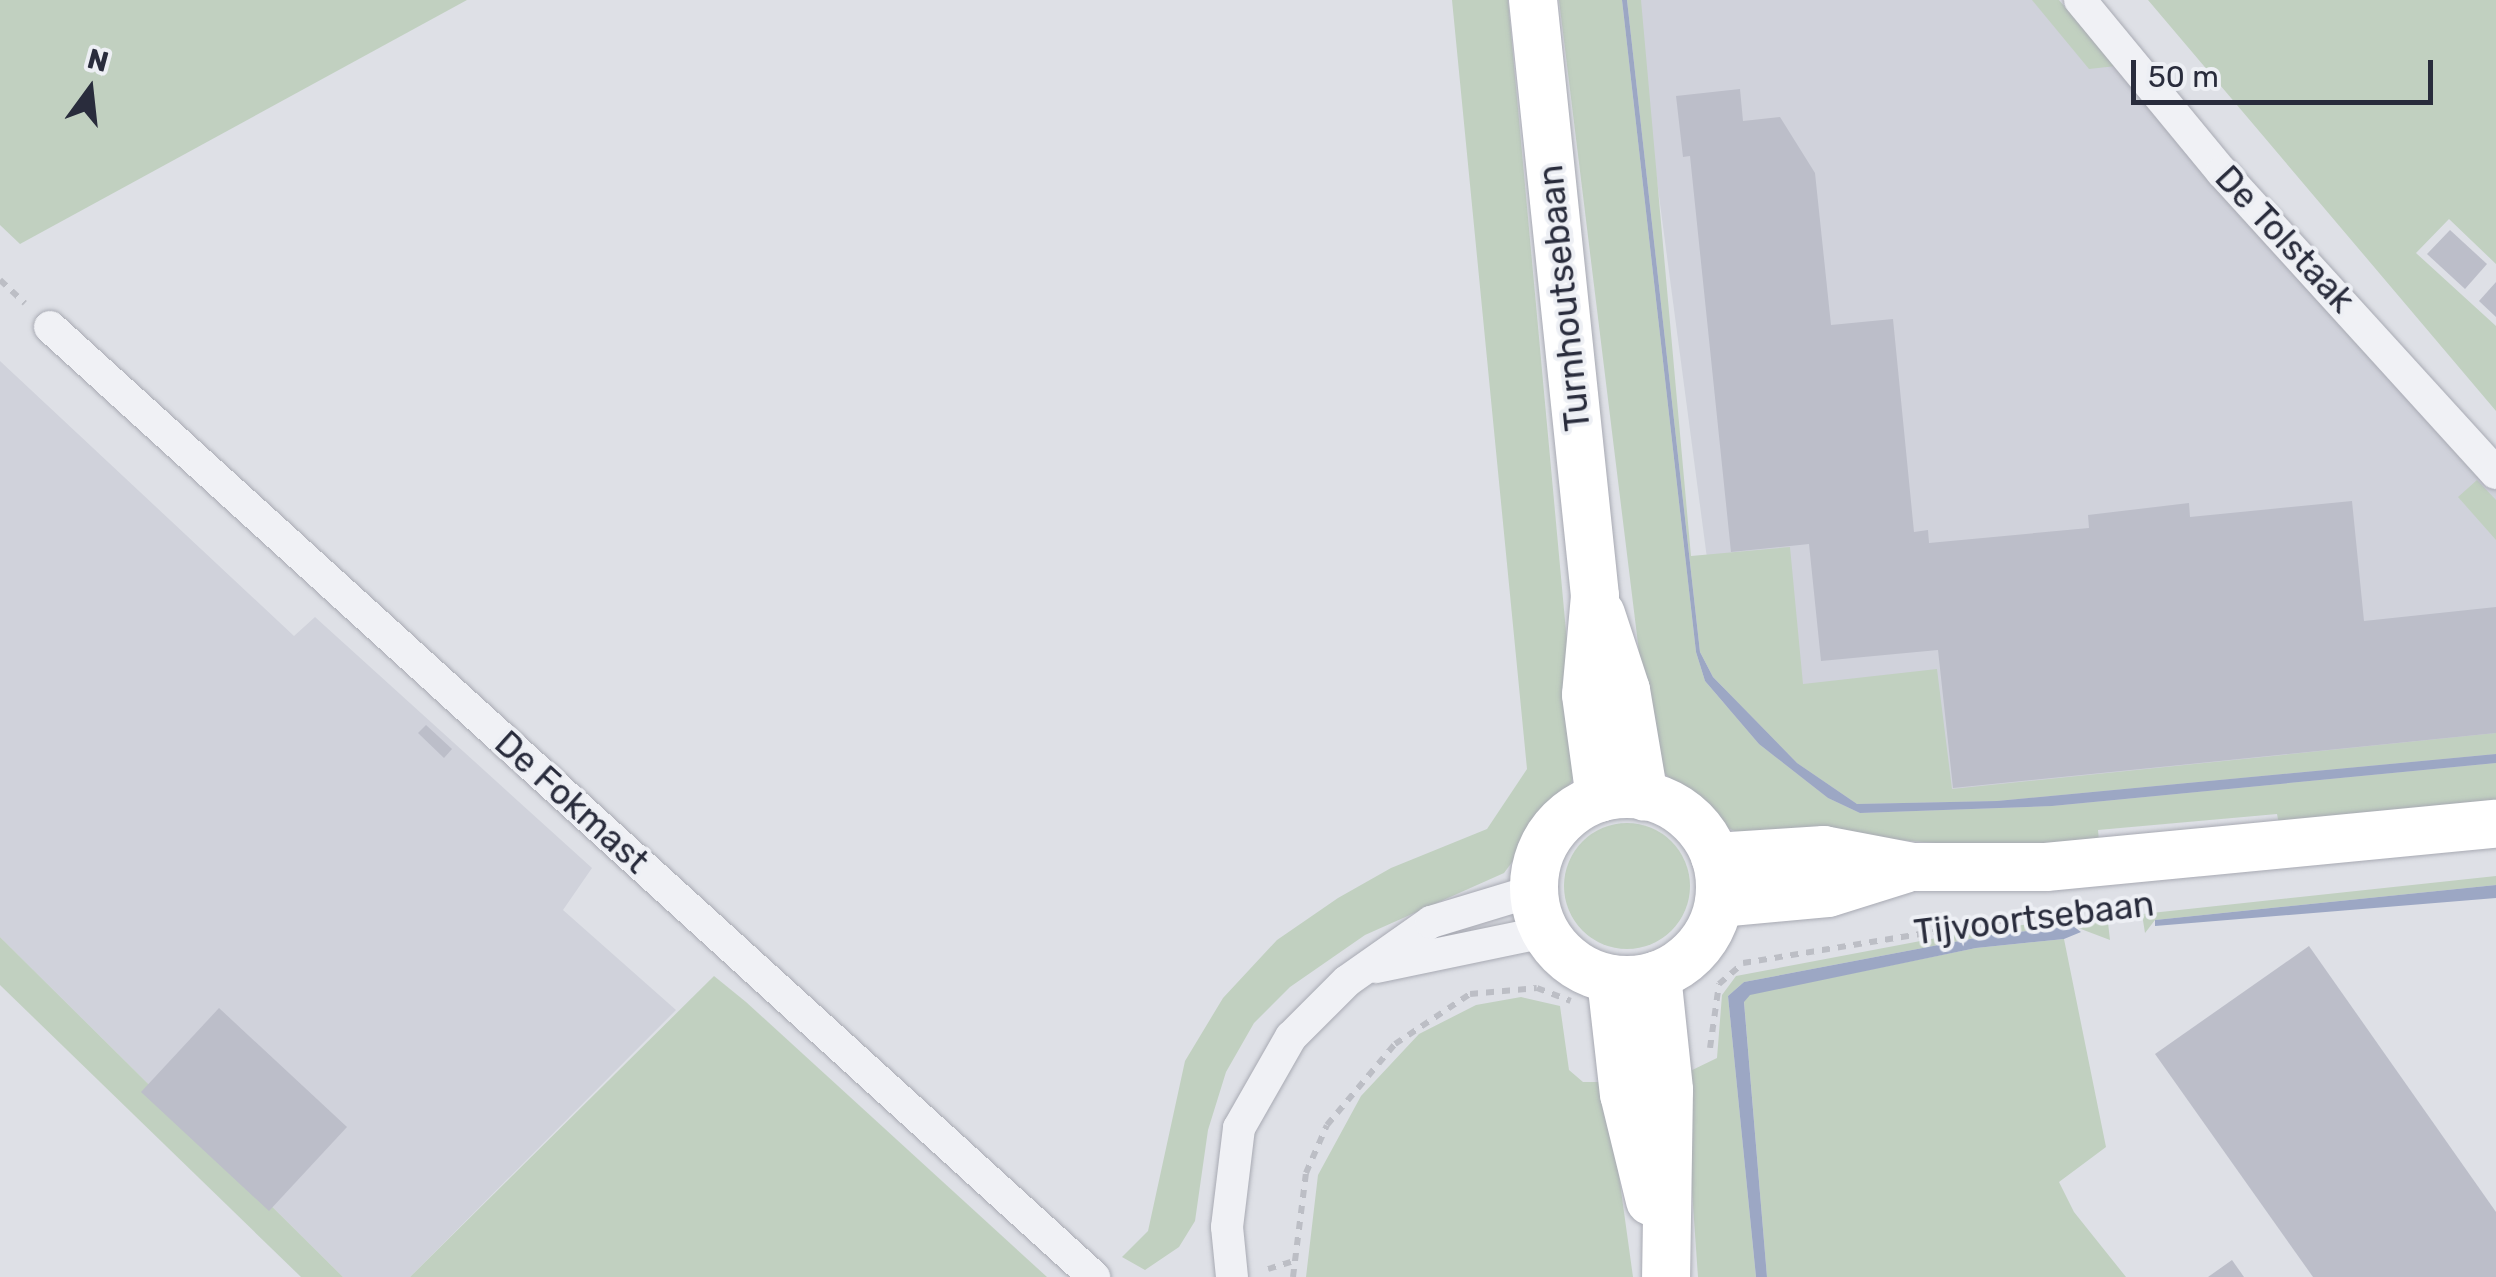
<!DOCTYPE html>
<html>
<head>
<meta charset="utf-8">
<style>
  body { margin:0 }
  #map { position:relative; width:2496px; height:1277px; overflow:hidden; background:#dee0e6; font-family:Rubik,sans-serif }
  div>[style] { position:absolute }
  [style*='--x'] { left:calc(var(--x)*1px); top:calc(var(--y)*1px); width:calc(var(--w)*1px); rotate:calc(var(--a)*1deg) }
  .built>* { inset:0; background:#d0d2db }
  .green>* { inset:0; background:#c1d0c0 }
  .round { border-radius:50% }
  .water>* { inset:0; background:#9ca7c4 }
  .building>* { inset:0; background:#bcbec9 }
  .path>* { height:6px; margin-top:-3px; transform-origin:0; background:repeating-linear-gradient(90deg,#bcbec5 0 8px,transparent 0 16px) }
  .roads { filter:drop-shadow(0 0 2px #a8aab3) drop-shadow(0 0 2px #a8aab3) }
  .street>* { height:32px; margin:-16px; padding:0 16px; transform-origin:16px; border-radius:16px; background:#f0f1f5 }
  .secondary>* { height:48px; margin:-24px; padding:0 24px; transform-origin:24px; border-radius:24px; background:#fff }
  .secondary>.ring { margin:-24px; padding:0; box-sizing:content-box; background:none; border:48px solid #fff; border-radius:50% }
  span { translate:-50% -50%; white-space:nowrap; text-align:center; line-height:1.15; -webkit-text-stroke:8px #edeff4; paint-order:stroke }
  .street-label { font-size:35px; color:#292c3c }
  .north { position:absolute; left:40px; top:40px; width:100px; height:100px; -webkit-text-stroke:8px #edeff4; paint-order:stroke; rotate:15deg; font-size:28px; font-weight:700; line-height:40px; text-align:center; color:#292c3c }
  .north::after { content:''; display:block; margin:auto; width:35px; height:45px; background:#292c3c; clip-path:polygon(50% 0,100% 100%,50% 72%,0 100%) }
  .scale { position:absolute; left:2131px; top:60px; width:302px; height:45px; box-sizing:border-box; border:5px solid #292c3c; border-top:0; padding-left:12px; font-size:30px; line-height:35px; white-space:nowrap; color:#292c3c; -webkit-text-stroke:8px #edeff4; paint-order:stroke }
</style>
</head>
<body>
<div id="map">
  <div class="built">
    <div style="clip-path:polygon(1633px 0,2053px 0,2496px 468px,2496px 783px,1743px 830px)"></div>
    <div style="clip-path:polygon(0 361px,294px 636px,315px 617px,592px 868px,563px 910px,676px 1010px,410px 1277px,343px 1277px,0 937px)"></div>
  </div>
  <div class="green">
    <div style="clip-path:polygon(0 0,467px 0,20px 244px,0 225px)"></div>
    <div style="clip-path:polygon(1452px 0,1508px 0,1578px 762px,1572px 781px,1504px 873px,1365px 935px,1290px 987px,1254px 1023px,1226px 1072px,1208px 1130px,1195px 1221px,1179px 1247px,1145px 1270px,1122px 1257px,1148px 1231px,1185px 1061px,1223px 998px,1277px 940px,1338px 898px,1391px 868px,1487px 829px,1527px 769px)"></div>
    <div style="clip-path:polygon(1559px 0,1622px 0,1696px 652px,1705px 681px,1759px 744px,1828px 798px,1860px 813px,2052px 806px,2496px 763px,2496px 802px,2279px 824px,2277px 814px,2098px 830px,2099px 841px,2011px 849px,1848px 836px,1749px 837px,1718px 824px,1661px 770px,1639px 652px)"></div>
    <div style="clip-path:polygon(1627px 0,1641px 0,1691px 556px,1790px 547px,1803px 684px,1937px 669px,1952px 789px,2496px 733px,2496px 754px,1997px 801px,1857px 804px,1797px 763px,1713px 677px,1700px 652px)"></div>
    <div style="clip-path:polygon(2032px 0,2059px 0,2116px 66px,2089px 69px)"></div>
    <div style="clip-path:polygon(2148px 0,2496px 0,2496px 264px,2449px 219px,2416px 253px,2496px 326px,2496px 411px)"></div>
    <div style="clip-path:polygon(2477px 480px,2496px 500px,2496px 540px,2458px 497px)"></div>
    <div class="round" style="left:1564px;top:823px;width:126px;height:126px"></div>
    <div style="clip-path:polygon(2496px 876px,2496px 885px,2155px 920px,2145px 933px,2142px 914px)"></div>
    <div style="clip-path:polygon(2107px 914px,2110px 940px,2073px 926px,1991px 935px,1744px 982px,1728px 996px,1756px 1277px,1698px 1277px,1684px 1074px,1717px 1058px,1722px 995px,1736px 976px,1968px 932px)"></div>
    <div style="clip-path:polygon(0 937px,343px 1277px,301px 1277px,0 985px)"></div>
    <div style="clip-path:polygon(2064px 939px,2106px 1147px,2059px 1182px,2074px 1212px,2126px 1277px,1767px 1277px,1744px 1001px,1750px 994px,1976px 948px)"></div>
    <div style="clip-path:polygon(714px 976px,746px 1002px,1047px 1277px,410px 1277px)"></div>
    <div style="clip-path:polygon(1521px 997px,1560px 1006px,1569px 1070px,1583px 1082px,1606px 1082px,1633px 1277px,1306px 1277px,1318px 1175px,1361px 1096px,1419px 1034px,1476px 1005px)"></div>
  </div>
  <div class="water">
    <div style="clip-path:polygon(1622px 0,1627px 0,1700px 652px,1713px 677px,1797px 763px,1857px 804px,1997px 801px,2496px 754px,2496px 763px,2052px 806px,1860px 813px,1828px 798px,1759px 744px,1705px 681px,1696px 652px)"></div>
    <div style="clip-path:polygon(2496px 885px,2496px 898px,2155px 926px,2155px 920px)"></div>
    <div style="clip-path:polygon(2073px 926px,2081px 932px,2064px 939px,1976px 948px,1750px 995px,1744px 1002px,1767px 1277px,1756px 1277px,1728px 996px,1744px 982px,1991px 935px)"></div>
  </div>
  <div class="building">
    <div style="clip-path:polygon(1740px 89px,1743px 121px,1780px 117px,1815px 173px,1831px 325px,1893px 319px,1914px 532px,1928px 530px,1929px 543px,2089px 528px,2088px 515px,2189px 503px,2190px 517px,2352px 501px,2364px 621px,2496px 607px,2496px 733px,1953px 788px,1938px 650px,1821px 661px,1809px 544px,1731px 552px,1690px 156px,1683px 157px,1676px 96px)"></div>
    <div style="clip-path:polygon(2450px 230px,2487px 264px,2465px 289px,2427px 254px)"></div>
    <div style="clip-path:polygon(2496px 282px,2496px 317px,2479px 301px)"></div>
    <div style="clip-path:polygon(426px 725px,452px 749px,444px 758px,418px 733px)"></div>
    <div style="clip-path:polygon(2309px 946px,2496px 1212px,2496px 1277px,2313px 1277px,2155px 1054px)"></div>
    <div style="clip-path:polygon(219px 1008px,347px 1127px,269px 1211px,141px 1092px)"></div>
    <div style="clip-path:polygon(2232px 1260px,2244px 1277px,2208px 1277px)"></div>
  </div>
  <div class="path">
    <div style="--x:0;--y:280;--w:34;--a:43"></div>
    <div style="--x:1710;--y:1048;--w:65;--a:-82"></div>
    <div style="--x:1719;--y:984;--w:32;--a:-41"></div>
    <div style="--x:1743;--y:963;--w:304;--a:-9.3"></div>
    <div style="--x:1268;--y:1269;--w:24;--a:-17"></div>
    <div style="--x:1293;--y:1277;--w:105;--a:-82.9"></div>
    <div style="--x:1306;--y:1173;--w:52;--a:-66.4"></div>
    <div style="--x:1327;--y:1125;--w:106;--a:-50"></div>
    <div style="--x:1395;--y:1044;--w:90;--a:-33.7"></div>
    <div style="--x:1470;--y:994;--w:67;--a:-5.1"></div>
    <div style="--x:1537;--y:988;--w:36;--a:21"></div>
  </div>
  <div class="roads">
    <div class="street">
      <div style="--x:2080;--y:0;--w:223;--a:50.5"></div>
      <div style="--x:2222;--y:172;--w:407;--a:47.7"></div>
      <div style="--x:50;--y:327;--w:1412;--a:42.3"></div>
      <div style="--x:1376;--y:967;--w:173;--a:-11.7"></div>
      <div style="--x:1232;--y:1277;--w:50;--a:-95.7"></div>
      <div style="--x:1227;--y:1227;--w:100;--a:-83.1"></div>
      <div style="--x:1239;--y:1128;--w:105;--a:-60.3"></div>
      <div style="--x:1291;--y:1037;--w:79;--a:-45"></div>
      <div style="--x:1347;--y:981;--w:103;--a:-35.1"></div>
      <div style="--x:1431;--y:922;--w:107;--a:-16.9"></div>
    </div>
    <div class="secondary">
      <div style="--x:1533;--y:0;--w:599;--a:84.06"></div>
      <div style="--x:1595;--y:596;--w:99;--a:95.2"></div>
      <div style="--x:1586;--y:695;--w:104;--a:82.3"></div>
      <div style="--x:1601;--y:614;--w:80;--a:71.8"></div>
      <div style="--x:1626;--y:690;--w:108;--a:80.4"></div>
      <div class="ring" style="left:1534px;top:794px;width:138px;height:138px"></div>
      <div style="--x:1715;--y:857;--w:109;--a:-3.7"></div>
      <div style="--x:1824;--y:850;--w:91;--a:10.8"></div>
      <div style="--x:1913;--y:867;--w:133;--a:0"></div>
      <div style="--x:2046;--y:867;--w:452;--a:-5.5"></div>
      <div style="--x:1719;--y:903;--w:109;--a:-5.2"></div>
      <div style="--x:1828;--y:893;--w:81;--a:-17.3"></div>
      <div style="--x:1657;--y:975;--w:116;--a:84"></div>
      <div style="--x:1669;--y:1090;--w:187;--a:90.9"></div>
      <div style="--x:1611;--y:979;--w:116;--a:83.6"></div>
      <div style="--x:1624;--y:1094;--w:110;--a:76.3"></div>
    </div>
  </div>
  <div class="street-label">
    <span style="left:2285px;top:239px;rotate:47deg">De Tolstaak</span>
    <span style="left:1564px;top:298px;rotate:-96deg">Turnhoutsebaan</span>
    <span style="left:572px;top:802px;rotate:42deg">De Fokmast</span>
    <span style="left:2034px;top:918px;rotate:-7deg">Tijvoortsebaan</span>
  </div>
  <div class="north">N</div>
  <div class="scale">50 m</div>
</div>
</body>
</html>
